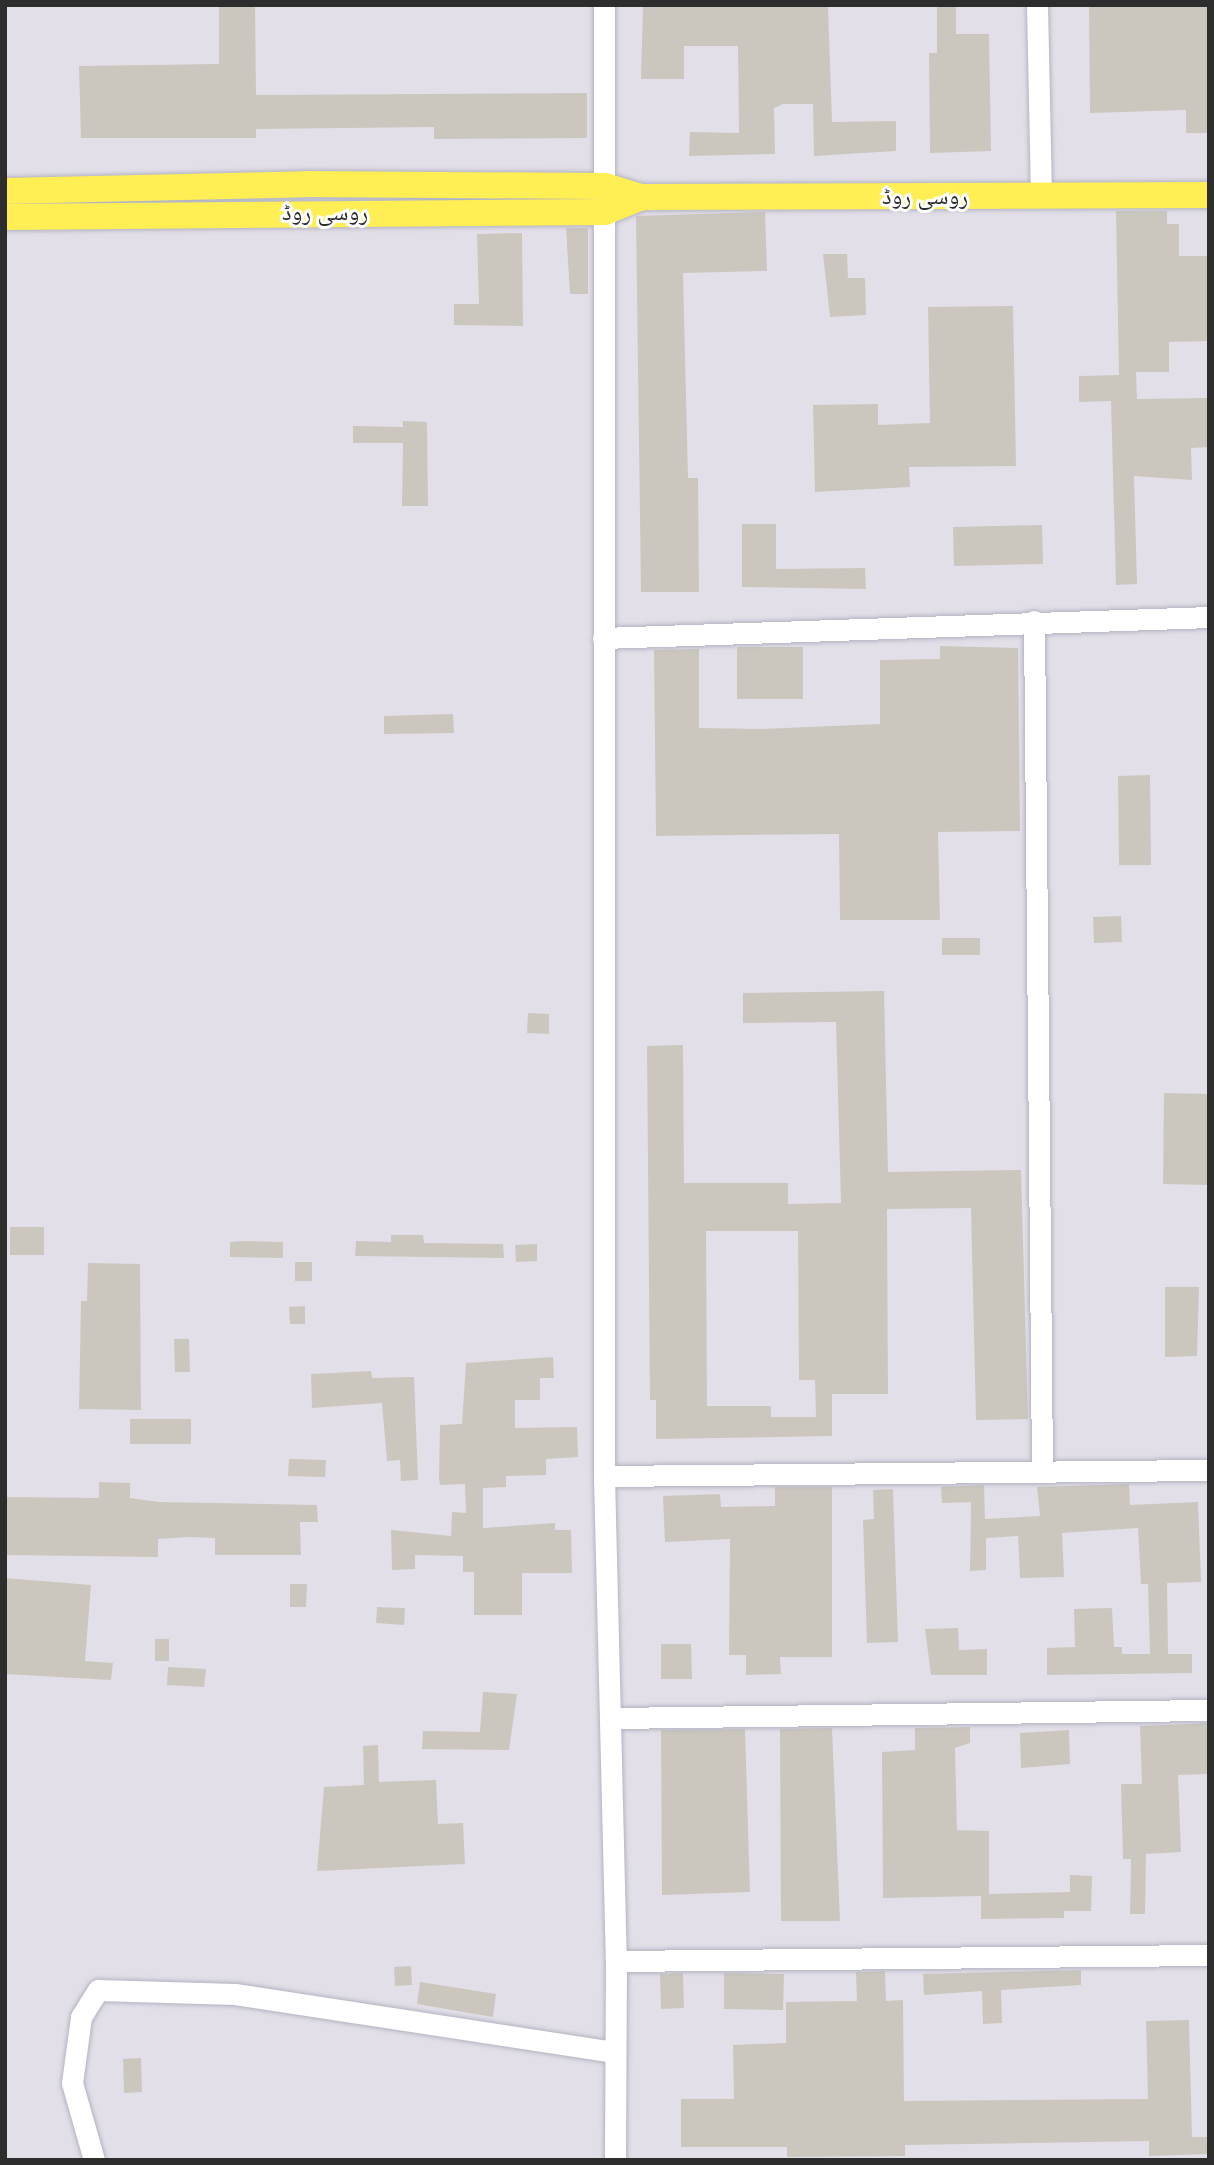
<!DOCTYPE html>
<html>
<head>
<meta charset="utf-8">
<style>
  body { margin:0 }
  #map { position:relative; width:1214px; height:2165px; overflow:hidden; background:#f0ebde; font-family:Helvetica,"Noto Naskh Arabic",sans-serif }
  div>[style] { position:absolute }
  [style*='--x'] { left:calc(var(--x)*1px); top:calc(var(--y)*1px); width:calc(var(--w)*1px); rotate:calc(var(--a)*1deg) }
  .industrial>* { inset:0; background:#e3dfe8 }
  .building>* { inset:0; background:#cbc7be }
  .roads { filter:drop-shadow(0 0 2px #b2b3c2) drop-shadow(0 0 2px #b2b3c2) }
  .minor>* { height:21px; margin:-10.5px; padding:0 10.5px; transform-origin:10.5px; border-radius:10.5px; background:#fff }
  .major>* { height:26px; margin:-13px; padding:0 13px; transform-origin:13px; border-radius:13px; background:#ffee54 }
  span { translate:-50% -50%; white-space:nowrap; text-align:center; line-height:1.15; -webkit-text-stroke:6px #fff; paint-order:stroke }
  .street-label { font-size:23px; color:#2d2d2d }
  .frame { position:absolute; inset:0; border:7px solid #2d2d2d; pointer-events:none }
</style>
</head>
<body>
<div id="map">
  <div class="industrial">
    <div style="clip-path:polygon(5px 5px,1209px 5px,1209px 2160px,5px 2160px)"></div>
  </div>
  <div class="building">
    <div style="clip-path:polygon(219px 5px,255px 5px,256px 95px,587px 93px,587px 138px,434px 139px,434px 127px,256px 129px,256px 138px,81px 138px,79px 66px,219px 64px)"></div>
    <div style="clip-path:polygon(643px 5px,828px 5px,832px 122px,896px 121px,896px 151px,814px 156px,813px 104px,783px 104px,774px 108px,775px 154px,689px 156px,690px 132px,739px 133px,738px 46px,684px 46px,684px 79px,641px 79px)"></div>
    <div style="clip-path:polygon(937px 5px,956px 5px,956px 34px,989px 34px,991px 151px,930px 153px,929px 53px,937px 53px)"></div>
    <div style="clip-path:polygon(1089px 5px,1209px 5px,1209px 133px,1186px 133px,1186px 110px,1090px 113px)"></div>
    <div style="clip-path:polygon(1116px 211px,1167px 211px,1167px 224px,1179px 224px,1179px 256px,1209px 256px,1209px 341px,1169px 342px,1169px 372px,1136px 372px,1137px 399px,1209px 398px,1209px 447px,1191px 448px,1192px 480px,1134px 476px,1137px 584px,1116px 585px,1111px 401px,1079px 402px,1079px 376px,1119px 375px)"></div>
    <div style="clip-path:polygon(765px 212px,767px 271px,683px 273px,688px 478px,698px 478px,699px 592px,641px 592px,636px 216px)"></div>
    <div style="clip-path:polygon(566px 228px,588px 228px,588px 294px,570px 294px)"></div>
    <div style="clip-path:polygon(522px 233px,523px 326px,454px 325px,454px 304px,479px 304px,477px 234px)"></div>
    <div style="clip-path:polygon(823px 254px,847px 254px,848px 278px,865px 278px,866px 315px,830px 317px)"></div>
    <div style="clip-path:polygon(1013px 306px,1016px 466px,909px 467px,910px 487px,815px 492px,813px 405px,878px 404px,878px 425px,930px 423px,928px 307px)"></div>
    <div style="clip-path:polygon(403px 421px,427px 422px,428px 506px,402px 506px,403px 443px,353px 443px,353px 426px,403px 427px)"></div>
    <div style="clip-path:polygon(742px 524px,776px 524px,776px 569px,865px 568px,866px 589px,742px 587px)"></div>
    <div style="clip-path:polygon(1042px 525px,1043px 564px,954px 566px,953px 527px)"></div>
    <div style="clip-path:polygon(940px 646px,1018px 648px,1020px 831px,938px 832px,940px 920px,840px 920px,839px 834px,656px 836px,654px 650px,699px 649px,699px 728px,762px 729px,880px 724px,880px 660px,940px 659px)"></div>
    <div style="clip-path:polygon(737px 647px,803px 647px,803px 699px,737px 699px)"></div>
    <div style="clip-path:polygon(453px 714px,454px 733px,384px 734px,384px 716px)"></div>
    <div style="clip-path:polygon(1150px 775px,1151px 865px,1119px 865px,1118px 776px)"></div>
    <div style="clip-path:polygon(1121px 916px,1122px 942px,1094px 943px,1093px 917px)"></div>
    <div style="clip-path:polygon(942px 938px,980px 938px,980px 955px,942px 955px)"></div>
    <div style="clip-path:polygon(evenodd,884px 991px,888px 1172px,1021px 1170px,1028px 1419px,976px 1420px,971px 1208px,887px 1209px,888px 1394px,832px 1394px,832px 1436px,656px 1439px,656px 1400px,650px 1400px,647px 1046px,683px 1045px,684px 1183px,788px 1183px,788px 1204px,841px 1203px,836px 1022px,743px 1023px,743px 993px,884px 991px,706px 1231px,798px 1231px,799px 1380px,815px 1380px,816px 1417px,771px 1417px,771px 1406px,707px 1406px,706px 1231px)"></div>
    <div style="clip-path:polygon(528px 1013px,549px 1014px,549px 1034px,527px 1033px)"></div>
    <div style="clip-path:polygon(1164px 1093px,1209px 1094px,1209px 1185px,1163px 1184px)"></div>
    <div style="clip-path:polygon(10px 1227px,44px 1227px,44px 1255px,10px 1255px)"></div>
    <div style="clip-path:polygon(391px 1235px,423px 1235px,424px 1243px,503px 1244px,504px 1258px,355px 1256px,356px 1241px,391px 1242px)"></div>
    <div style="clip-path:polygon(242px 1241px,283px 1242px,283px 1258px,230px 1257px,230px 1242px)"></div>
    <div style="clip-path:polygon(537px 1244px,537px 1261px,516px 1262px,515px 1245px)"></div>
    <div style="clip-path:polygon(295px 1262px,312px 1262px,312px 1281px,295px 1281px)"></div>
    <div style="clip-path:polygon(88px 1263px,140px 1264px,141px 1410px,79px 1409px,81px 1301px,87px 1301px)"></div>
    <div style="clip-path:polygon(1165px 1287px,1199px 1287px,1197px 1356px,1165px 1357px)"></div>
    <div style="clip-path:polygon(305px 1306px,305px 1324px,290px 1324px,289px 1307px)"></div>
    <div style="clip-path:polygon(174px 1339px,189px 1339px,190px 1372px,175px 1372px)"></div>
    <div style="clip-path:polygon(553px 1357px,554px 1378px,540px 1378px,540px 1400px,515px 1400px,515px 1428px,577px 1427px,578px 1457px,546px 1459px,546px 1475px,506px 1476px,506px 1487px,483px 1488px,483px 1528px,555px 1523px,555px 1530px,571px 1530px,572px 1573px,522px 1573px,522px 1615px,474px 1615px,474px 1572px,463px 1572px,463px 1556px,415px 1555px,415px 1569px,392px 1570px,391px 1530px,451px 1536px,452px 1512px,466px 1513px,465px 1484px,440px 1485px,439px 1479px,440px 1425px,462px 1424px,466px 1363px)"></div>
    <div style="clip-path:polygon(371px 1371px,372px 1378px,414px 1377px,418px 1480px,401px 1481px,400px 1460px,387px 1461px,382px 1403px,312px 1408px,311px 1374px)"></div>
    <div style="clip-path:polygon(130px 1419px,191px 1419px,191px 1444px,130px 1444px)"></div>
    <div style="clip-path:polygon(289px 1459px,326px 1460px,325px 1477px,288px 1476px)"></div>
    <div style="clip-path:polygon(99px 1482px,130px 1483px,130px 1498px,159px 1502px,317px 1505px,318px 1522px,300px 1522px,301px 1555px,215px 1555px,215px 1538px,189px 1537px,158px 1539px,158px 1557px,5px 1555px,5px 1497px,99px 1498px)"></div>
    <div style="clip-path:polygon(1129px 1484px,1130px 1505px,1198px 1502px,1201px 1582px,1167px 1583px,1168px 1654px,1192px 1654px,1192px 1673px,1047px 1675px,1047px 1648px,1075px 1647px,1074px 1609px,1112px 1608px,1114px 1647px,1122px 1647px,1122px 1654px,1150px 1654px,1148px 1584px,1141px 1584px,1138px 1528px,1062px 1533px,1064px 1577px,1020px 1578px,1018px 1536px,986px 1538px,986px 1570px,970px 1571px,971px 1502px,942px 1503px,941px 1487px,984px 1485px,985px 1519px,1040px 1516px,1037px 1487px)"></div>
    <div style="clip-path:polygon(775px 1487px,832px 1487px,832px 1657px,780px 1657px,781px 1674px,746px 1675px,746px 1655px,729px 1655px,730px 1539px,665px 1542px,663px 1496px,720px 1494px,721px 1507px,775px 1506px)"></div>
    <div style="clip-path:polygon(893px 1489px,898px 1642px,867px 1643px,863px 1520px,874px 1519px,873px 1490px)"></div>
    <div style="clip-path:polygon(5px 1578px,91px 1585px,85px 1661px,113px 1663px,111px 1680px,5px 1674px)"></div>
    <div style="clip-path:polygon(290px 1584px,307px 1584px,306px 1607px,290px 1607px)"></div>
    <div style="clip-path:polygon(377px 1607px,405px 1608px,404px 1625px,376px 1623px)"></div>
    <div style="clip-path:polygon(958px 1628px,959px 1650px,987px 1649px,987px 1675px,931px 1675px,925px 1629px)"></div>
    <div style="clip-path:polygon(155px 1639px,169px 1639px,169px 1661px,155px 1661px)"></div>
    <div style="clip-path:polygon(661px 1644px,691px 1644px,692px 1679px,661px 1679px)"></div>
    <div style="clip-path:polygon(168px 1667px,206px 1669px,204px 1687px,167px 1685px)"></div>
    <div style="clip-path:polygon(483px 1692px,517px 1694px,509px 1750px,422px 1749px,423px 1731px,480px 1732px)"></div>
    <div style="clip-path:polygon(1209px 1723px,1209px 1774px,1178px 1775px,1181px 1852px,1146px 1854px,1145px 1914px,1130px 1914px,1131px 1859px,1123px 1859px,1121px 1784px,1142px 1784px,1140px 1726px)"></div>
    <div style="clip-path:polygon(970px 1727px,970px 1743px,955px 1748px,957px 1830px,989px 1831px,989px 1894px,1070px 1892px,1070px 1875px,1092px 1876px,1091px 1911px,1064px 1911px,1064px 1918px,981px 1919px,981px 1896px,883px 1898px,882px 1752px,915px 1750px,915px 1728px)"></div>
    <div style="clip-path:polygon(832px 1728px,840px 1921px,781px 1921px,780px 1729px)"></div>
    <div style="clip-path:polygon(745px 1729px,750px 1892px,662px 1895px,661px 1730px)"></div>
    <div style="clip-path:polygon(1069px 1730px,1070px 1764px,1021px 1768px,1020px 1733px)"></div>
    <div style="clip-path:polygon(378px 1745px,379px 1782px,436px 1780px,438px 1824px,463px 1823px,465px 1864px,317px 1871px,324px 1787px,364px 1785px,363px 1746px)"></div>
    <div style="clip-path:polygon(411px 1966px,412px 1985px,395px 1986px,394px 1967px)"></div>
    <div style="clip-path:polygon(1081px 1970px,1081px 1985px,1001px 1990px,1002px 2023px,983px 2024px,982px 1991px,924px 1995px,923px 1974px)"></div>
    <div style="clip-path:polygon(885px 1971px,886px 2001px,903px 2000px,904px 2101px,1148px 2099px,1146px 2021px,1189px 2020px,1192px 2137px,1209px 2137px,1209px 2154px,1149px 2156px,1149px 2141px,905px 2145px,905px 2156px,787px 2157px,787px 2147px,681px 2147px,681px 2099px,734px 2099px,733px 2045px,786px 2043px,786px 2002px,857px 2001px,856px 1972px)"></div>
    <div style="clip-path:polygon(683px 1973px,684px 2008px,661px 2009px,660px 1974px)"></div>
    <div style="clip-path:polygon(724px 1973px,784px 1974px,783px 2010px,724px 2009px)"></div>
    <div style="clip-path:polygon(420px 1982px,496px 1994px,493px 2017px,417px 2004px)"></div>
    <div style="clip-path:polygon(141px 2058px,142px 2092px,124px 2093px,123px 2059px)"></div>
  </div>
  <div class="roads">
    <div class="minor">
      <div style="--x:604;--y:5;--w:1471;--a:90"></div>
      <div style="--x:604;--y:1476;--w:485;--a:88.6"></div>
      <div style="--x:616;--y:1961;--w:199;--a:90.3"></div>
      <div style="--x:1037;--y:5;--w:191;--a:88.8"></div>
      <div style="--x:1034;--y:621;--w:849;--a:89.46"></div>
      <div style="--x:603;--y:638;--w:606;--a:-1.98"></div>
      <div style="--x:604;--y:1476;--w:605;--a:-0.57"></div>
      <div style="--x:612;--y:1718;--w:597;--a:-0.77"></div>
      <div style="--x:616;--y:1961;--w:593;--a:-0.58"></div>
      <div style="--x:94;--y:2160;--w:80;--a:-105.9"></div>
      <div style="--x:72;--y:2083;--w:67;--a:-82.2"></div>
      <div style="--x:81;--y:2017;--w:32;--a:-58"></div>
      <div style="--x:98;--y:1990;--w:137;--a:1.7"></div>
      <div style="--x:235;--y:1994;--w:383;--a:8.7"></div>
    </div>
    <div class="major">
      <div style="--x:5;--y:191;--w:301;--a:-1.3"></div>
      <div style="--x:306;--y:184;--w:299;--a:0.4"></div>
      <div style="--x:605;--y:186;--w:39;--a:17"></div>
      <div style="--x:642;--y:197;--w:567;--a:-0.2"></div>
      <div style="--x:5;--y:217;--w:600;--a:-0.48"></div>
      <div style="--x:605;--y:212;--w:40;--a:-22"></div>
    </div>
  </div>
  <div class="street-label">
    <span style="left:925px;top:196px">روسی روڈ</span>
    <span style="left:325px;top:212px">روسی روڈ</span>
  </div>
  <div class="frame"></div>
</div>
</body>
</html>
